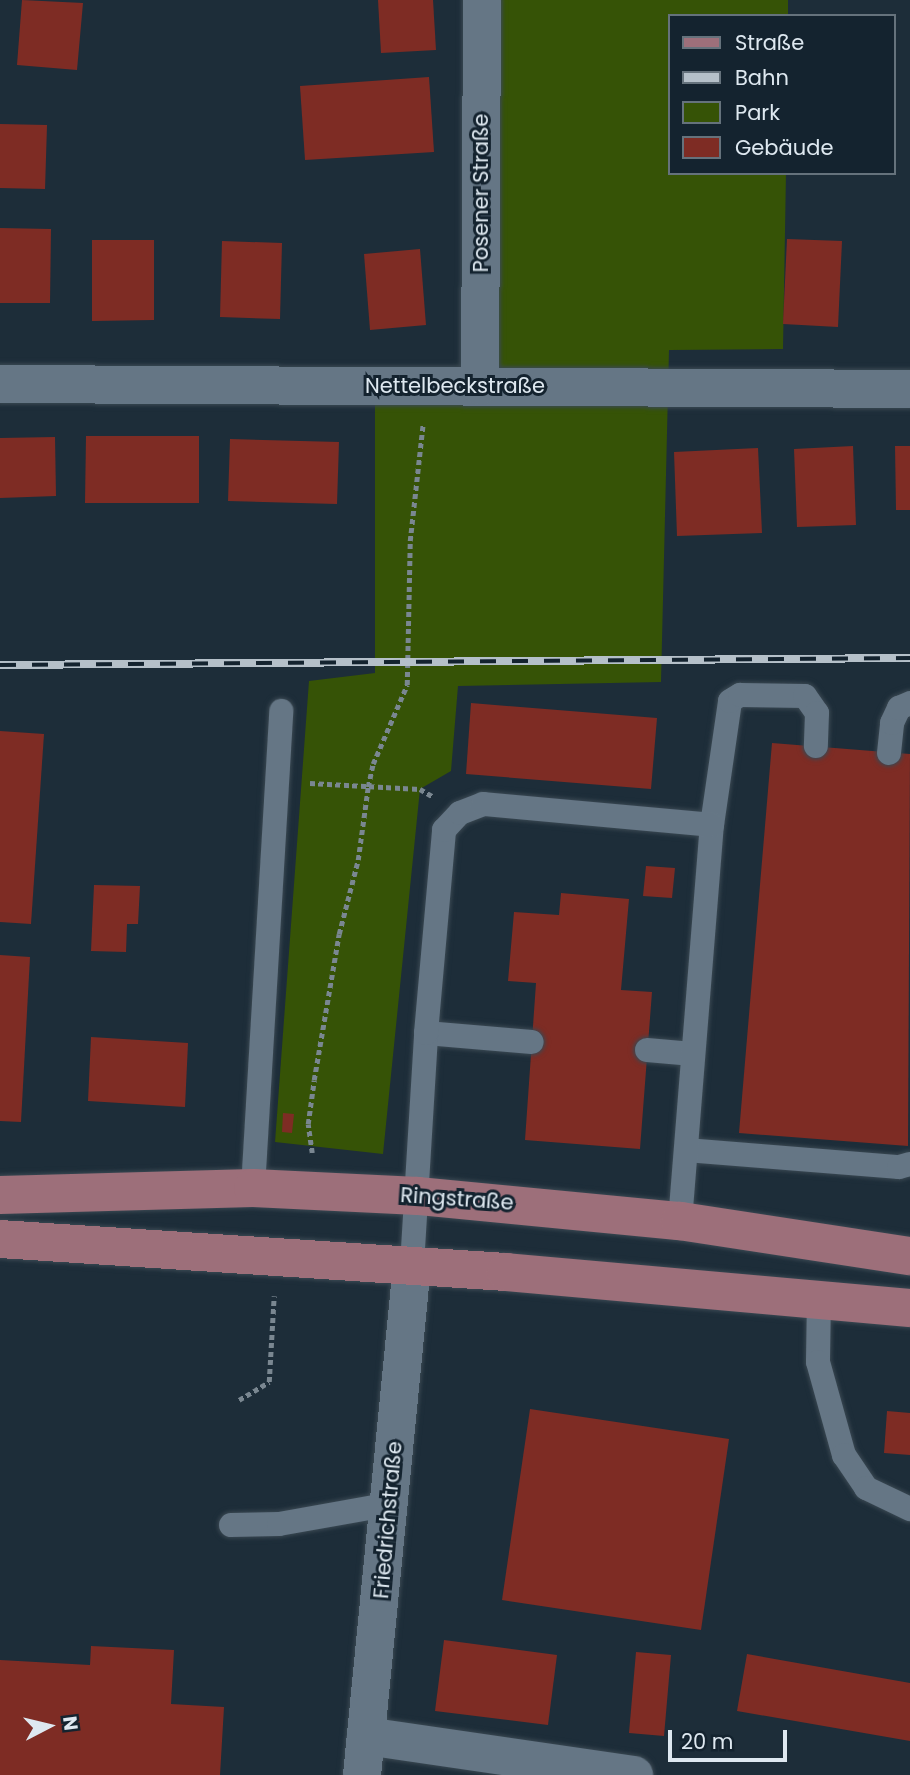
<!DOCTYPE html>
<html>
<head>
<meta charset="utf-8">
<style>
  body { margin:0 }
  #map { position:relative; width:910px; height:1775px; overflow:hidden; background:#1d2d39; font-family:Poppins,sans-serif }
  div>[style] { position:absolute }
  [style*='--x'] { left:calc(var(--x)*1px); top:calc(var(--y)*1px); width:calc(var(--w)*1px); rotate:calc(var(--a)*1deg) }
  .green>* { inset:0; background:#365306 }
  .building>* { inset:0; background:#7e2c24 }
  .path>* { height:4.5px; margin-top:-2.25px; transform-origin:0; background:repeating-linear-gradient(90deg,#7a8791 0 5px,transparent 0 8.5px) }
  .roads { filter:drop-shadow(0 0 2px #3a4852) drop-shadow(0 0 2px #3a4852) }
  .lane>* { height:24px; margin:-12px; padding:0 12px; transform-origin:12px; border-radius:12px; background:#657685 }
  .street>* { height:38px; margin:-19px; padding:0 19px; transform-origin:19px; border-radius:19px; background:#657685 }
  .primary>* { height:38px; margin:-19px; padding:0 19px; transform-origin:19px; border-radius:19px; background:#9d6f7a }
  .rail>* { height:8px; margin-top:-4px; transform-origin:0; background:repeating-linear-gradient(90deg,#14232f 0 16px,#b5c0c9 0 32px); box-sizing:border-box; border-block:2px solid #b5c0c9 }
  span { translate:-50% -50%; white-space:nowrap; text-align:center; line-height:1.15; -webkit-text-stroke:6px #14232f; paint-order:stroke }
  .street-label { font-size:21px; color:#dee8f0 }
  .legend { position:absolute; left:668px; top:14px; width:228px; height:161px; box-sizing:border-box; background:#14232f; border:2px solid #65727c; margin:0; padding:9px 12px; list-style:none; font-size:21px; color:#dee8f0 }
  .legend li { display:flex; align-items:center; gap:14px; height:35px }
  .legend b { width:35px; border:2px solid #65727c }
  .north { position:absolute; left:14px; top:1691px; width:70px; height:70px; -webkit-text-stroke:5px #14232f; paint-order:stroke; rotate:83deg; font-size:19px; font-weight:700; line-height:28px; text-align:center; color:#dee8f0 }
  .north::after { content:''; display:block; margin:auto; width:24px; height:32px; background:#dee8f0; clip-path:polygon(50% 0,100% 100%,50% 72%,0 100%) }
  .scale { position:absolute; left:668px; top:1730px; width:119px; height:32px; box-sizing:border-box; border:4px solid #dee8f0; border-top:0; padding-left:9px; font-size:21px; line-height:24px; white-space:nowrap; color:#dee8f0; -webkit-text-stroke:5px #14232f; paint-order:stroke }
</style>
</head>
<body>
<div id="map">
  <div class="green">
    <div style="clip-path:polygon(493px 0,788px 0,788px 16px,670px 16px,670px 173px,786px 173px,783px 349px,669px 350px,661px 682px,458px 686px,451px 771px,420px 789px,383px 1154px,275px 1142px,309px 681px,375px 673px,375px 404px,491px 403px)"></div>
  </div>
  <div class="building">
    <div style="clip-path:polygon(22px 0,83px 3px,77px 70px,17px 65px)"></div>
    <div style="clip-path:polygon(378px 0,433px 0,436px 50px,381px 53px)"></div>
    <div style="clip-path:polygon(429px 77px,434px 152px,305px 160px,300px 86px)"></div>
    <div style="clip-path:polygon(0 124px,47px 125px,45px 189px,0 188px)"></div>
    <div style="clip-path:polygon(0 228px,51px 229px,50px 303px,0 303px)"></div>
    <div style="clip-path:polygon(787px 239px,842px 241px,838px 327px,783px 324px)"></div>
    <div style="clip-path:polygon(92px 240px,154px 240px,154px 320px,92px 321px)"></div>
    <div style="clip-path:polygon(222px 241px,282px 243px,280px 319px,220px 317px)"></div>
    <div style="clip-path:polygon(420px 249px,426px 325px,370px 330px,364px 254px)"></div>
    <div style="clip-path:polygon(86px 436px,199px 436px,199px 503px,85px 503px)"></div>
    <div style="clip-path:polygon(55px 437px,56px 496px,0 498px,0 438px)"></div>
    <div style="clip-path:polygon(230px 439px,339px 442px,337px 504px,228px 501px)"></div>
    <div style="clip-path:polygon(853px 446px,856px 525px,797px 527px,794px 449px)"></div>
    <div style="clip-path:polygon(895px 446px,910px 446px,910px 510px,896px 510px)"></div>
    <div style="clip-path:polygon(758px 448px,762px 533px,677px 536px,674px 452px)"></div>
    <div style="clip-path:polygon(471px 703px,657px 718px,651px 789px,466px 774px)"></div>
    <div style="clip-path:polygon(0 731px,44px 734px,31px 924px,0 922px)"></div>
    <div style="clip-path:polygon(772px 743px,910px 754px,908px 1146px,739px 1133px)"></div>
    <div style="clip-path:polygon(646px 866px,675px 868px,672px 898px,643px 896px)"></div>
    <div style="clip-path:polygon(94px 885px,140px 886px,138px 924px,127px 924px,126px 952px,91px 951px)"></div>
    <div style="clip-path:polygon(561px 893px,629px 899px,621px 990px,652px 992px,640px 1149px,525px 1140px,536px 983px,508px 981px,514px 912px,559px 915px)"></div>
    <div style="clip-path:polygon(0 955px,30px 957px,21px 1122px,0 1121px)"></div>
    <div style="clip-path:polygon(91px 1037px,188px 1043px,185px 1107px,88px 1101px)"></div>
    <div style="clip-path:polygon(283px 1113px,294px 1114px,292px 1133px,282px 1132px)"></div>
    <div style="clip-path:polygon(530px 1409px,729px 1439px,701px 1630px,502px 1600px)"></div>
    <div style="clip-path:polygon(887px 1411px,910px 1413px,910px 1455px,884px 1453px)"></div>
    <div style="clip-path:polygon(444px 1640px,557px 1655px,548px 1725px,435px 1711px)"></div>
    <div style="clip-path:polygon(91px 1646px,174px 1650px,171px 1704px,224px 1707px,220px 1775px,0 1775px,0 1660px,90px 1665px)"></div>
    <div style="clip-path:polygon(636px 1652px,671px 1655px,664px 1736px,629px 1733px)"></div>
    <div style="clip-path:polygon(747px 1654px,910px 1683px,910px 1741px,737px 1711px)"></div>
  </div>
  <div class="path">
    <div style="--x:310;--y:783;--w:110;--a:3.1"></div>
    <div style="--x:420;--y:789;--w:14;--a:30"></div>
    <div style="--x:312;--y:1153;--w:29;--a:-98"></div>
    <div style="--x:308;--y:1124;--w:44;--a:-82.2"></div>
    <div style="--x:314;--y:1080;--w:148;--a:-80.3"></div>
    <div style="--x:339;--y:934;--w:76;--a:-75.6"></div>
    <div style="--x:358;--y:860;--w:74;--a:-82.2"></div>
    <div style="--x:368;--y:787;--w:24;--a:-78"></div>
    <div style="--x:373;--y:764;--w:86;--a:-66.7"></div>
    <div style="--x:407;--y:685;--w:144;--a:-88.8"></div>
    <div style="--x:410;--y:541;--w:118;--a:-83.7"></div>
    <div style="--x:239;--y:1400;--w:35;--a:-31"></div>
    <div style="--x:269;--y:1382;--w:86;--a:-86.7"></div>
  </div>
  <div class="roads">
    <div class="lane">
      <div style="--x:889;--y:753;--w:30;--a:-84"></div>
      <div style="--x:892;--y:723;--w:17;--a:-65"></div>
      <div style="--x:899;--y:708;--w:12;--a:-24"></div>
      <div style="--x:426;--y:1033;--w:106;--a:4.9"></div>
      <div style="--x:647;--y:1050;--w:46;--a:5"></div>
      <div style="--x:686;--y:1150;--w:214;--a:4.6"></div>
      <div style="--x:899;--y:1167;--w:11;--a:-15"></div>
      <div style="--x:253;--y:1188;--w:478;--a:-86.6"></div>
      <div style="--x:680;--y:1221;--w:397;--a:-85.4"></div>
      <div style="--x:712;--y:825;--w:125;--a:-81.7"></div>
      <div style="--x:730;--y:701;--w:12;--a:-31"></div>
      <div style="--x:740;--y:695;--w:65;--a:0.9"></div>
      <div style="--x:805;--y:696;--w:21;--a:55"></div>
      <div style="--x:817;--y:713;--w:33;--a:92"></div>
      <div style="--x:412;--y:1265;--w:232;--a:-86.5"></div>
      <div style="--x:426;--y:1033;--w:204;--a:-84.9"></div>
      <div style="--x:444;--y:830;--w:23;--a:-47"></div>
      <div style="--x:460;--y:813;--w:25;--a:-21"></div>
      <div style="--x:483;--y:804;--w:230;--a:5.2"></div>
      <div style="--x:819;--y:1297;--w:65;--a:90.9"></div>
      <div style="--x:818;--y:1362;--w:97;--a:74.4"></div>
      <div style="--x:844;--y:1455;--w:40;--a:56"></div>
      <div style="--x:866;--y:1488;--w:49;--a:25.5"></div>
      <div style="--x:231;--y:1525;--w:48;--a:-1.2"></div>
      <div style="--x:279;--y:1524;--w:109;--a:-10.1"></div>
    </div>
    <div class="street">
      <div style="--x:0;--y:384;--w:910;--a:0.31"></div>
      <div style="--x:480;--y:386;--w:386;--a:-89.7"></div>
      <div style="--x:366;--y:1736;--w:271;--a:8.3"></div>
      <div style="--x:362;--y:1775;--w:512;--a:-84.4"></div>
    </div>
    <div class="primary">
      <div style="--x:0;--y:1195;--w:253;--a:-1.6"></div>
      <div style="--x:253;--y:1188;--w:165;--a:2.8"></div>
      <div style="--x:418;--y:1196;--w:263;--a:5.5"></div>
      <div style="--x:680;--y:1221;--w:233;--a:8.7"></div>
      <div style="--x:0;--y:1239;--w:507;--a:3.73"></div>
      <div style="--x:506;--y:1272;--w:406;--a:5.1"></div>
    </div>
  </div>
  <div class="rail">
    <div style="--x:0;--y:665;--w:910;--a:-0.44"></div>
  </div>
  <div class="street-label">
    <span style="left:481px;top:193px;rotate:-90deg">Posener Straße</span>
    <span style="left:455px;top:386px">Nettelbeckstraße</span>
    <span style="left:457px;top:1199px;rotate:4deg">Ringstraße</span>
    <span style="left:388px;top:1520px;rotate:-85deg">Friedrichstraße</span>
  </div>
  <ul class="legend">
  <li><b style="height:9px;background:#9d6f7a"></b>Straße</li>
  <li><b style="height:9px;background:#b5c0c9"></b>Bahn</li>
  <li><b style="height:19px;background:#365306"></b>Park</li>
  <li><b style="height:19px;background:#7e2c24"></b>Gebäude</li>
  </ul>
  <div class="north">N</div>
  <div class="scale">20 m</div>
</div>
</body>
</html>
